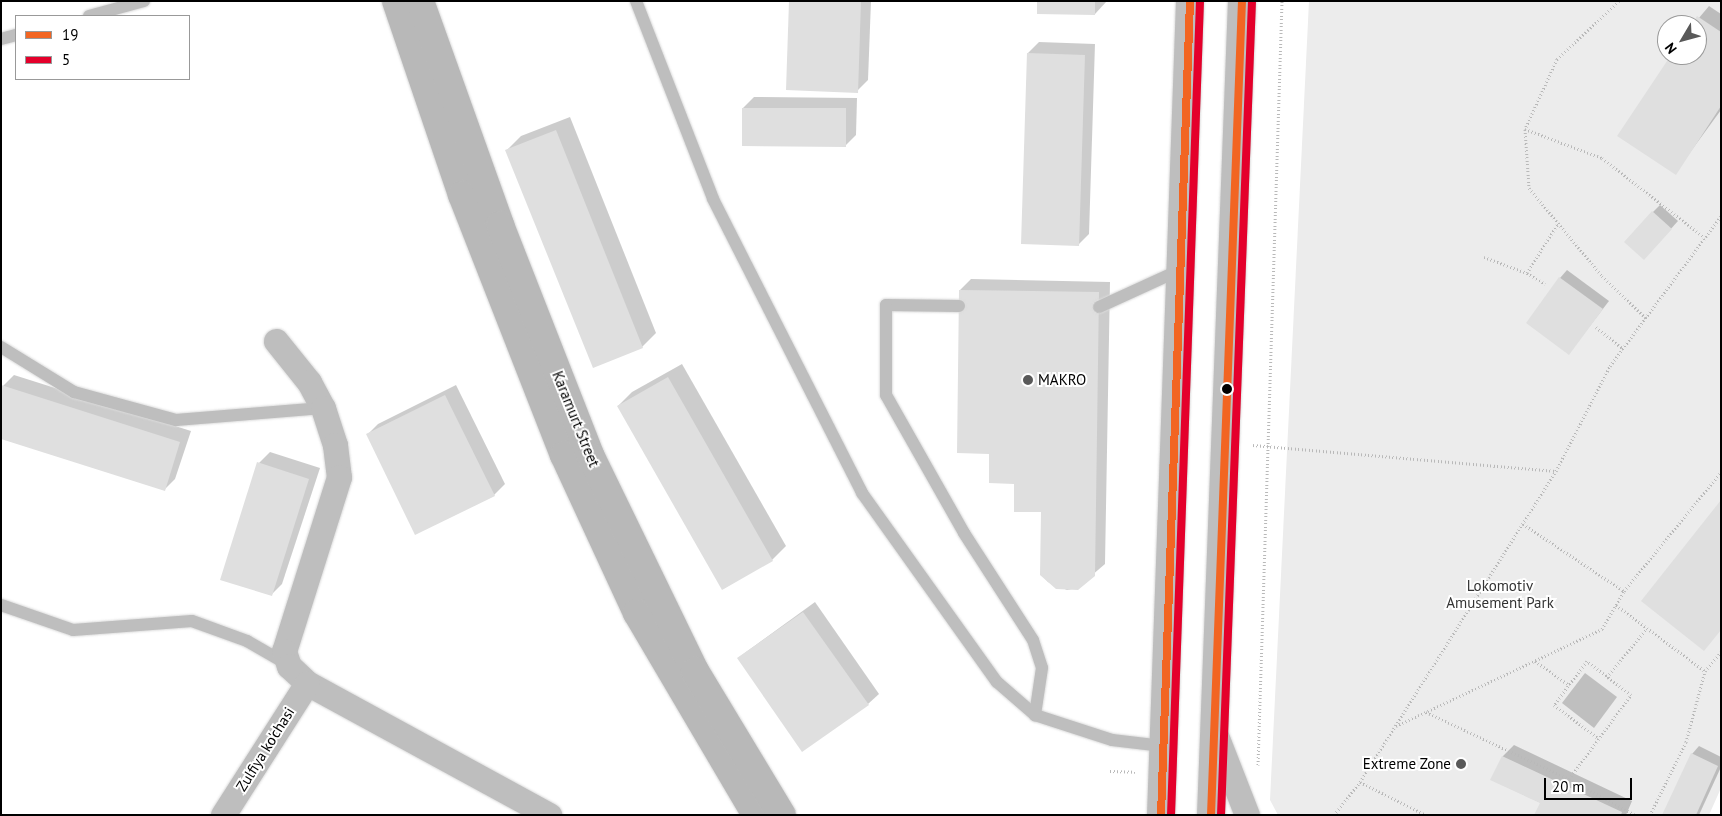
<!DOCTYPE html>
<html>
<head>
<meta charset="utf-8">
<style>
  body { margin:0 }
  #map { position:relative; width:1722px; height:816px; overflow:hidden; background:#fff; font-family:"PT Sans",sans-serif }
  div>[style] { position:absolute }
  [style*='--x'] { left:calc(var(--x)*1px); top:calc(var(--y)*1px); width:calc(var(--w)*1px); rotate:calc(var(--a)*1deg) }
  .green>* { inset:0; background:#ececec }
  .water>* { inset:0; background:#bfbfbf }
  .shadow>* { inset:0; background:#0003 }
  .building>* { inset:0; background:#dfdfdf }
  .path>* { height:3px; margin-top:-1.5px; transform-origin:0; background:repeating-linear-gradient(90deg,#b9b9b9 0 1px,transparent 0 3.5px) }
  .roads { filter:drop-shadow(0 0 1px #dbdbdb) drop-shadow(0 0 1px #dbdbdb) }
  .service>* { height:12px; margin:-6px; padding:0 6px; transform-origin:6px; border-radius:6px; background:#bebebe }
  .minor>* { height:25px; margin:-12.5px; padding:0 12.5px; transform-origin:12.5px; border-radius:12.5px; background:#bebebe }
  .secondary>* { height:28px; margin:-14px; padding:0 14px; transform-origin:14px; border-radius:14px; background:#b8b8b8 }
  .trunk>* { height:28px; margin:-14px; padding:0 14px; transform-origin:14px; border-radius:14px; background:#bebebe }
  .bus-1>* { height:8px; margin:-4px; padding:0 4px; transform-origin:4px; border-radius:4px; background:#f26522 }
  .bus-2>* { height:8px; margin:-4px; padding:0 4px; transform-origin:4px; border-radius:4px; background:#e4002b }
  .dots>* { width:14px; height:14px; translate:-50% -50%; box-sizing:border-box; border:2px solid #fff; border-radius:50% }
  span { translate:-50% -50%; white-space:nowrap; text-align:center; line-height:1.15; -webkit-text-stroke:4px #fff; paint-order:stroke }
  .poi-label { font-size:15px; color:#000 }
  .left { translate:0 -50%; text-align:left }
  .right { translate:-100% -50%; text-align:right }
  .street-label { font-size:15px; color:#000 }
  .park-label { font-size:15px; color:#333 }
  .frame { position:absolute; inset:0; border:2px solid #000; pointer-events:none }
  .legend { position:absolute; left:15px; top:15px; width:175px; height:65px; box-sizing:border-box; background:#fff; border:1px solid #999; margin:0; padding:6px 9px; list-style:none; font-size:15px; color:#000 }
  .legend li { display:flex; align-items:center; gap:10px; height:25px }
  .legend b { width:25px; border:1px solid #999 }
  .north { position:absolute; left:1657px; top:15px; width:50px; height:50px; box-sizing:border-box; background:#fff; border:1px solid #999; border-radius:50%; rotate:233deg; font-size:14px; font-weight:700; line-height:20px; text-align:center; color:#000 }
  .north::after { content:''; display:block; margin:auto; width:18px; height:22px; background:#595959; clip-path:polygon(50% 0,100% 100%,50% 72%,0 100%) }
  .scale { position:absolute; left:1544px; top:778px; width:88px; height:22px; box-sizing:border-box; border:2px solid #000; border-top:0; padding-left:6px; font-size:15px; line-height:18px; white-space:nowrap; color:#000; -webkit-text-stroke:4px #fff; paint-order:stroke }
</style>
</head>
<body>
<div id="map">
  <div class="green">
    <div style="clip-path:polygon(evenodd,1309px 1px,1721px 1px,1721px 788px,1709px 815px,1278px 815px,1270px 800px,1309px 1px,1667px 25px,1697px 25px,1697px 55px,1667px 55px,1667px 25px)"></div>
  </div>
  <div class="water">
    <div style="clip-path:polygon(1585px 673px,1617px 697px,1594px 728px,1562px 703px)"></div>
  </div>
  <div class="shadow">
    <div style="clip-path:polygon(790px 1px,871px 1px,868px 80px,857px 91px)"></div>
    <div style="clip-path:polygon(1039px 1px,1107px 1px,1095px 14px)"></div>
    <div style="clip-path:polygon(1709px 6px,1721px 14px,1721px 110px,1675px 173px,1673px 55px,1697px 55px,1697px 25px,1693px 25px)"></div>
    <div style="clip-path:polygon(1039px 42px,1095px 44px,1089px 234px,1078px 245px,1028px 53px)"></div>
    <div style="clip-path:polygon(754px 97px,857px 98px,856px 135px,845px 146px,743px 108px)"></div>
    <div style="clip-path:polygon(570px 117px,656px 333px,642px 347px,507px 150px,521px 136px)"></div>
    <div style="clip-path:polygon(1660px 205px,1678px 221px,1651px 251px,1653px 212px)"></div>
    <div style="clip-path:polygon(1567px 270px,1609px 301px,1569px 353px,1560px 278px)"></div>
    <div style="clip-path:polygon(971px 279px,1110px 282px,1105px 564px,1077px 588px,1067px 590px,1048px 582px,1041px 574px,1042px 511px,990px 452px,960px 290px)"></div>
    <div style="clip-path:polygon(682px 364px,786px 546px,772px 560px,723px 589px,618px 406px,632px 392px)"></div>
    <div style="clip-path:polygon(14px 375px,191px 431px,175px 479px,164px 490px,3px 386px)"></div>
    <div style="clip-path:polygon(456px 385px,505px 484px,494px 495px,367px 435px,378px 424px)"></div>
    <div style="clip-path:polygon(270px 452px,320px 468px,282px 584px,271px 595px,259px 463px)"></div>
    <div style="clip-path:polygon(815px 602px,879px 694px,868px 704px,738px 658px)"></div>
    <div style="clip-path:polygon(1514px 745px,1632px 801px,1626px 815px,1536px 815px,1541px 803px,1492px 780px,1503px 756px)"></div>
    <div style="clip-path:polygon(1699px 746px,1721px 757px,1721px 767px,1699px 815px,1663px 815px,1692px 754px)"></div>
  </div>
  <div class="building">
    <div style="clip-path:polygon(789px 1px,861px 1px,858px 93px,786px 90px)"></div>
    <div style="clip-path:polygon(1037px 1px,1095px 1px,1095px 15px,1037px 14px)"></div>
    <div style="clip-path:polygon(1697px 16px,1721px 32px,1721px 106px,1676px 175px,1617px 136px,1671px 55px,1697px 55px,1697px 25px,1691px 25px)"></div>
    <div style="clip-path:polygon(1027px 53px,1085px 55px,1079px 246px,1021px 244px)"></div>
    <div style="clip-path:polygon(742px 108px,846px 108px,846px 147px,742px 146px)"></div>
    <div style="clip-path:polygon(556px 130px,643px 348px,593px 368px,505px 150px)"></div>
    <div style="clip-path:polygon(1652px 211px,1672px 229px,1644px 260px,1624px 242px)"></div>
    <div style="clip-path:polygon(1559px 277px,1603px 309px,1569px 355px,1526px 323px)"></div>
    <div style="clip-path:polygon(959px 290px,1099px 292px,1095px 576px,1078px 590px,1056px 589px,1040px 575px,1041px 512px,1014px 512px,1014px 484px,989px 483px,989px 454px,957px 453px)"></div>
    <div style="clip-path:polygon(668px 377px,773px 561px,722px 590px,617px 406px)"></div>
    <div style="clip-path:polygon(1px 385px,180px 442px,165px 491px,1px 439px)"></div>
    <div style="clip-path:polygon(445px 395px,495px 496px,415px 535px,366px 434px)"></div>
    <div style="clip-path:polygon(257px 462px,309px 479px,272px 596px,220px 580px)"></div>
    <div style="clip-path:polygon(1721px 500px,1721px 630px,1704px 651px,1641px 601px)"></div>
    <div style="clip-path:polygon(803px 612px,869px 705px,802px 752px,737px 658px)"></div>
    <div style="clip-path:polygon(1691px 753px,1718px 766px,1696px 815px,1662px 815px)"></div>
    <div style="clip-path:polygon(1502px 756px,1622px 812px,1621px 815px,1534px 815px,1540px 803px,1490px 780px)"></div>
  </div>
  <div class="path">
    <div style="--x:1619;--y:1;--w:85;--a:136.9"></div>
    <div style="--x:1557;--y:59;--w:77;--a:114.6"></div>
    <div style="--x:1525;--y:129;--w:59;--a:86.1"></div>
    <div style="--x:1529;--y:188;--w:114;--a:50.3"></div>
    <div style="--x:1602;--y:276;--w:61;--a:43.7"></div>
    <div style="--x:1525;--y:129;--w:82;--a:20.6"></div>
    <div style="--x:1602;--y:158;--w:130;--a:37.8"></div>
    <div style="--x:1484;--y:257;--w:46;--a:20.4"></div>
    <div style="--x:1527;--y:273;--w:21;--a:31"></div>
    <div style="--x:1527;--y:273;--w:57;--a:-58"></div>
    <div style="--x:1596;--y:327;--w:35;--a:39"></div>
    <div style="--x:1253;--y:445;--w:304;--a:4.9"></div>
    <div style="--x:1523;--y:524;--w:121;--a:33.6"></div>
    <div style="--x:1616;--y:605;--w:111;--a:36.6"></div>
    <div style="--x:1535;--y:661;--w:42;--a:35.2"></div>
    <div style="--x:1607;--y:677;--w:63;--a:-50.8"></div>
    <div style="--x:1426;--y:712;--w:158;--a:25.1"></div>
    <div style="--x:1569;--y:779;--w:75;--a:28.6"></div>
    <div style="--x:1396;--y:726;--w:228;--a:-25.2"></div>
    <div style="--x:1602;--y:629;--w:44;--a:-59.9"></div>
    <div style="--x:1624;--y:591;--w:154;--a:-50.8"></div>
    <div style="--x:1258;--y:765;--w:764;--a:-88.2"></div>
    <div style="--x:1110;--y:771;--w:25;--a:2"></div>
    <div style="--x:1569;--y:779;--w:104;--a:-53.6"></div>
    <div style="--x:1631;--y:695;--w:56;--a:-142.3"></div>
    <div style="--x:1587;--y:661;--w:55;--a:126.9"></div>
    <div style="--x:1554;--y:705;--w:55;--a:36.9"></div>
    <div style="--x:1360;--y:782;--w:74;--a:26.6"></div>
    <div style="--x:1334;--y:815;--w:42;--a:-51.8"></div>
    <div style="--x:1360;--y:782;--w:368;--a:-57.8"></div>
    <div style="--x:1556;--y:471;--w:118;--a:-62.8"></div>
    <div style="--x:1610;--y:366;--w:187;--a:-53.5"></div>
    <div style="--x:1650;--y:815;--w:81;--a:-63.7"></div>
    <div style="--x:1686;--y:742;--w:73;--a:-75"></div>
    <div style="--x:1705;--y:671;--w:25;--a:-50"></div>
  </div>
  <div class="roads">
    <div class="service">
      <div style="--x:636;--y:1;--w:212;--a:68.7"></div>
      <div style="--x:713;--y:199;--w:330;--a:63.1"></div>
      <div style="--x:862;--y:493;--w:232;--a:54.5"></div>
      <div style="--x:997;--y:682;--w:50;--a:41"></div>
      <div style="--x:1035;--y:715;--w:81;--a:18"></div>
      <div style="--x:1112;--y:740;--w:51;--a:6.7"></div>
      <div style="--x:89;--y:16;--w:57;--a:-15.3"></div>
      <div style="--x:1;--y:39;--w:16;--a:-15"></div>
      <div style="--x:959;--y:306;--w:73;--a:-179.2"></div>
      <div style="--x:886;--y:305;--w:90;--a:90"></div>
      <div style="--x:886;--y:395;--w:159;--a:60.5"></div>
      <div style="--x:964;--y:533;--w:127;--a:57.2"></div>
      <div style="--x:1033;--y:640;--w:29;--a:72"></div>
      <div style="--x:1042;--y:668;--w:48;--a:98.5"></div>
      <div style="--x:1099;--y:307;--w:89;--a:-24.6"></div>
      <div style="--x:1;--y:347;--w:86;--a:31.7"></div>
      <div style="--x:74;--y:392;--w:106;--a:15.4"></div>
      <div style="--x:176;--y:420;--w:147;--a:-4.7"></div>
      <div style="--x:1;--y:605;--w:76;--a:19.1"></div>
      <div style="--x:73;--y:630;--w:119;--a:-4.3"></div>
      <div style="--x:192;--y:621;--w:59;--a:20"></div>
      <div style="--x:247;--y:641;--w:46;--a:29.9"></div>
    </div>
    <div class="minor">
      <div style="--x:276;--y:341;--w:53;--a:51.2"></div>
      <div style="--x:309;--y:382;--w:30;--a:62"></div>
      <div style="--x:323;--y:408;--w:39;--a:72"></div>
      <div style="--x:335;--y:445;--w:32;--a:83"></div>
      <div style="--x:339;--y:477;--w:182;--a:107.5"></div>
      <div style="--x:284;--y:651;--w:16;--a:72"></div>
      <div style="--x:289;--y:666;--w:25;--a:43"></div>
      <div style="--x:307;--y:683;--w:276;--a:28.6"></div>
      <div style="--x:1215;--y:733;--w:88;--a:68.7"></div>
      <div style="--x:223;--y:815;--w:156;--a:-57.5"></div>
    </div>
    <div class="secondary">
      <div style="--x:396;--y:1;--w:205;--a:71.2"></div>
      <div style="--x:462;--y:195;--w:279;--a:68.6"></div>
      <div style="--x:564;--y:455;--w:174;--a:65.2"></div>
      <div style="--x:637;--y:613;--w:234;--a:59.5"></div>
      <div style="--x:420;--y:1;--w:238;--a:70.3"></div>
      <div style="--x:500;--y:225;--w:249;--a:68.6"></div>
      <div style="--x:591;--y:457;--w:238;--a:64.1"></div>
      <div style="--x:695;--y:671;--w:168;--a:58.9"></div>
    </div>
    <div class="trunk">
      <div style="--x:1161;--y:815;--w:815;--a:-87.96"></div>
      <div style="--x:1211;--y:815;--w:815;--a:-87.82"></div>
    </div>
  </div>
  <div class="bus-1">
    <div style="--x:1161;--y:815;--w:815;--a:-87.96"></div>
    <div style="--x:1211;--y:815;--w:815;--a:-87.82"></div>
  </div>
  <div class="bus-2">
    <div style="--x:1171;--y:815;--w:815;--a:-87.96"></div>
    <div style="--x:1221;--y:815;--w:815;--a:-87.82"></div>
  </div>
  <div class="dots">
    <div style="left:1028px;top:380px;background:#595959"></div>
    <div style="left:1227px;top:389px;background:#000"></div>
    <div style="left:1461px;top:764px;background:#595959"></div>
  </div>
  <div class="poi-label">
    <span class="left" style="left:1038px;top:380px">MAKRO</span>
    <span class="right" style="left:1451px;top:764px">Extreme Zone</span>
  </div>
  <div class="street-label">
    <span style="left:576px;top:419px;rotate:68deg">Karamurt Street</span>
    <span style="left:265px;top:749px;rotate:-58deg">Zulfiya ko'chasi</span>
  </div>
  <div class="park-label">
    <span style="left:1500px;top:594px">Lokomotiv<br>Amusement Park</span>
  </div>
  <div class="frame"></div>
  <ul class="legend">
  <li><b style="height:6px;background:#f26522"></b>19</li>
  <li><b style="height:6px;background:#e4002b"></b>5</li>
  </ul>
  <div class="north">N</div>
  <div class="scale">20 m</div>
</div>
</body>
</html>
